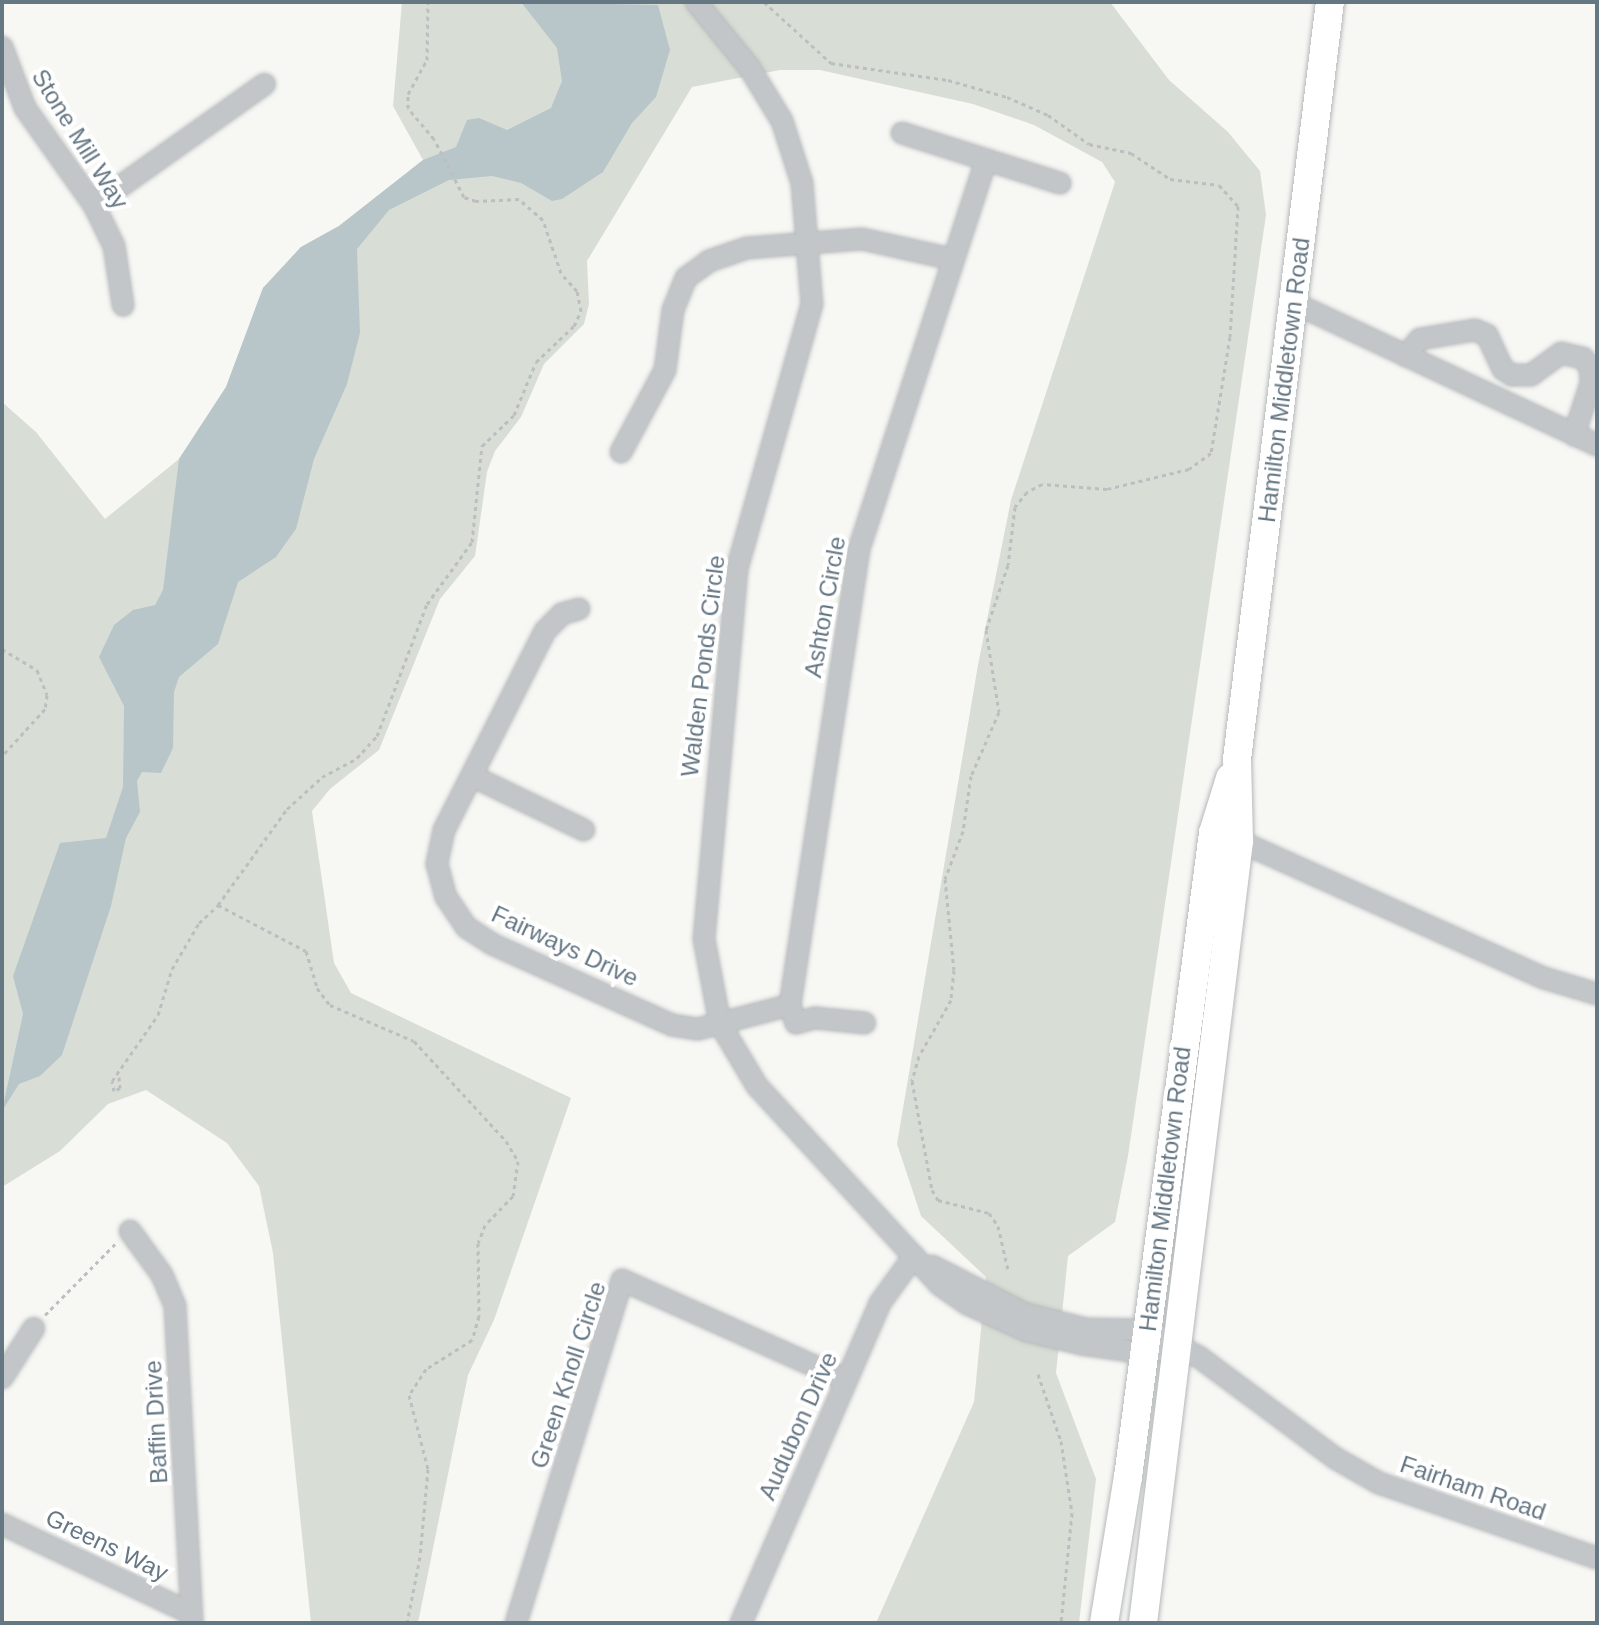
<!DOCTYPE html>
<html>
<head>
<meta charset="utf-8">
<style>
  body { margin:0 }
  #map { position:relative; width:1599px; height:1625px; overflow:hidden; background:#f7f7f4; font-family:Helvetica,sans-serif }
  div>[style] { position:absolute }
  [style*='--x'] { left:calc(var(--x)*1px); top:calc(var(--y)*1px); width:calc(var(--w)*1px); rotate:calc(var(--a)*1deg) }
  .green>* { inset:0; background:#d8ded5 }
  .water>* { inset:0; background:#b8c5c9 }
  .path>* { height:3px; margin-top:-1.5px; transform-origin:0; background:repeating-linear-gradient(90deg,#bcbec0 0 4px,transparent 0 8px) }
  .roads { filter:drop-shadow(0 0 2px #b5b9bb) drop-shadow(0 0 2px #b5b9bb) }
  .minor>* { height:20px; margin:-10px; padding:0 10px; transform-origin:10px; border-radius:10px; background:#c2c6c9 }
  .highway>* { height:28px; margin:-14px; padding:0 14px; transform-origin:14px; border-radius:14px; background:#fff }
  span { translate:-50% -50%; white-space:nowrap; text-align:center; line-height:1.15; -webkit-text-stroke:8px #fff; paint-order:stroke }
  .street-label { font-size:24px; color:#667784 }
  .frame { position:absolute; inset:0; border:4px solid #667784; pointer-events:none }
</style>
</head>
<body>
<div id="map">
  <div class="green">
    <div style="clip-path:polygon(402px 2px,1110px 2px,1169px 80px,1228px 132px,1260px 171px,1266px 215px,1128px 1156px,1115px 1222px,1068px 1256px,1056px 1373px,1096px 1479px,1079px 1623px,876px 1623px,974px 1402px,986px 1277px,921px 1216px,897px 1144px,978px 665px,1011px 500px,1115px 182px,1102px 162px,1034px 125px,973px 104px,820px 70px,780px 70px,692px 87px,587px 261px,589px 304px,584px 324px,544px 364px,521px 417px,495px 451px,487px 472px,475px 556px,440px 599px,379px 750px,330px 789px,312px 811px,334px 963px,351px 993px,571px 1098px,494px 1320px,468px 1375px,418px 1623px,311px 1623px,273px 1253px,259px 1186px,227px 1143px,146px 1090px,108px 1104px,60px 1151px,2px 1187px,2px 402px,36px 432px,105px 519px,179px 459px,226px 387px,263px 288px,301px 247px,339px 226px,423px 160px,393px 106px)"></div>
  </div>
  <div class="water">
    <div style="clip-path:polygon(521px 2px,658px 5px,670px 50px,656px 97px,632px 123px,603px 172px,562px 199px,552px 201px,521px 183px,492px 176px,449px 180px,389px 210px,357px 249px,360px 333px,347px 384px,314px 459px,296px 529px,276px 557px,238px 582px,218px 644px,179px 677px,174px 692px,173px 748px,161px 773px,142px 772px,137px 781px,140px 812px,126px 838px,111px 906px,62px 1055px,40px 1076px,19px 1084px,2px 1111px,23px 1014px,13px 976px,60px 843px,106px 838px,123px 787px,124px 706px,99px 657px,114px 625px,133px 610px,155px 605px,163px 590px,179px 459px,226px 387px,263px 288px,301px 247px,339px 226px,423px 160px,456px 147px,467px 120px,479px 118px,507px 130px,551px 108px,562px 81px,557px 48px)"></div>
  </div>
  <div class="path">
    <div style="--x:764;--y:2;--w:91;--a:42.3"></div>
    <div style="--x:831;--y:63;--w:118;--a:8.3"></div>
    <div style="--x:948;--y:80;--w:61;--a:16.1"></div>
    <div style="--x:1007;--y:97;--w:45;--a:23.7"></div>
    <div style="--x:1048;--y:115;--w:50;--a:35.3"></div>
    <div style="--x:1089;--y:144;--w:43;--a:12.1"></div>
    <div style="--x:1131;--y:153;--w:47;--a:33.7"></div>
    <div style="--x:1170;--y:179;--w:49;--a:7"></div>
    <div style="--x:1219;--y:185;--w:28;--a:48"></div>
    <div style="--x:1238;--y:206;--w:131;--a:93.5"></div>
    <div style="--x:1230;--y:337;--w:118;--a:99.3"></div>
    <div style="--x:1211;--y:453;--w:27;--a:144"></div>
    <div style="--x:1189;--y:469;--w:84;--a:166.3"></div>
    <div style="--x:1107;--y:489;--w:65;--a:-175.6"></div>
    <div style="--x:1042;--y:484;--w:17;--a:152"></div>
    <div style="--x:1027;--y:492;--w:19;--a:129"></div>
    <div style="--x:1015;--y:507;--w:58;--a:96.9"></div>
    <div style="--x:1008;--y:565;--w:69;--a:108.7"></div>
    <div style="--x:986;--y:630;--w:83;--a:81"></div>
    <div style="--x:999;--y:712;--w:70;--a:113.6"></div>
    <div style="--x:971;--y:776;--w:56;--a:98.3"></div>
    <div style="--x:963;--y:831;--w:51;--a:110.6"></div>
    <div style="--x:945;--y:879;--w:91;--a:84.4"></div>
    <div style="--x:954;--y:970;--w:30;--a:96"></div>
    <div style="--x:951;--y:1000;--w:64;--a:119.7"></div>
    <div style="--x:919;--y:1056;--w:26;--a:106"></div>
    <div style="--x:912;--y:1081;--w:111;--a:79.6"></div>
    <div style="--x:932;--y:1190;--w:12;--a:59"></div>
    <div style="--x:938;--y:1200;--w:53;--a:14.3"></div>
    <div style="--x:989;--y:1213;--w:16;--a:55"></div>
    <div style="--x:998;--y:1226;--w:45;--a:77.2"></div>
    <div style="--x:2;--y:649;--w:41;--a:31"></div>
    <div style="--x:37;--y:670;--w:27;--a:68"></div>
    <div style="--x:47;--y:695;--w:14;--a:98"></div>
    <div style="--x:45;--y:709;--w:64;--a:132.5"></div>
    <div style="--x:218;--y:905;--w:99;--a:27.6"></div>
    <div style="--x:306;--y:951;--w:39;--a:73"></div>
    <div style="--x:317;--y:988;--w:21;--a:53"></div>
    <div style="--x:330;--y:1005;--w:91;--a:23.2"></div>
    <div style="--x:414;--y:1041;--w:136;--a:47.4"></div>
    <div style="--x:506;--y:1141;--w:23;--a:59"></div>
    <div style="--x:518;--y:1161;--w:35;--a:98"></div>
    <div style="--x:513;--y:1196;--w:40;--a:134"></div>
    <div style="--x:485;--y:1225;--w:19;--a:111"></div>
    <div style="--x:478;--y:1243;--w:73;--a:89.2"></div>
    <div style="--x:479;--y:1316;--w:25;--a:106"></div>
    <div style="--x:472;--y:1340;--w:54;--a:147.8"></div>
    <div style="--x:426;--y:1369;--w:31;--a:123"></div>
    <div style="--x:409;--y:1395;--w:76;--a:75.6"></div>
    <div style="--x:428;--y:1469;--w:88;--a:95.2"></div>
    <div style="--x:420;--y:1557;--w:67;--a:101.1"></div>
    <div style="--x:119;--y:1077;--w:11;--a:85"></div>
    <div style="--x:120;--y:1088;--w:7;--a:153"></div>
    <div style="--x:114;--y:1091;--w:10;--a:-101"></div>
    <div style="--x:112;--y:1081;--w:80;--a:-55.1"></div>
    <div style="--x:158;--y:1015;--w:48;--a:-73.1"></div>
    <div style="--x:172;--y:969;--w:53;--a:-59.6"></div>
    <div style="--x:199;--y:923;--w:26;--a:-43"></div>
    <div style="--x:218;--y:905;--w:118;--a:-54.3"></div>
    <div style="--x:287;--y:809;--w:47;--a:-42.4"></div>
    <div style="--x:322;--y:777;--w:40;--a:-28"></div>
    <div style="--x:357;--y:758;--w:30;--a:-48"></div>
    <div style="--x:377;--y:736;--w:141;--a:-69.3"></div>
    <div style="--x:427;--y:604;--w:77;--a:-54"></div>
    <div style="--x:472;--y:542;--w:97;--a:-84.1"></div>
    <div style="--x:482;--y:446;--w:45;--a:-44.1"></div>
    <div style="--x:514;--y:415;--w:57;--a:-67.5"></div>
    <div style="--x:536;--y:362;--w:52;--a:-43.5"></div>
    <div style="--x:574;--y:326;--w:17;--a:-65"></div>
    <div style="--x:581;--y:311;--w:20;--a:-101"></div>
    <div style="--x:577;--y:291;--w:24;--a:-132"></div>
    <div style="--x:561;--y:273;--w:56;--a:-108.8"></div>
    <div style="--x:543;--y:220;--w:32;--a:-139"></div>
    <div style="--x:519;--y:199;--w:43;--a:177.3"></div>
    <div style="--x:476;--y:201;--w:13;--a:-162"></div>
    <div style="--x:464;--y:197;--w:65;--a:-117.3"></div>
    <div style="--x:434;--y:139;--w:40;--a:-130"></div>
    <div style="--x:408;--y:108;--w:14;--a:-90"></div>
    <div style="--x:408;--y:94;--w:39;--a:-61"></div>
    <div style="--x:427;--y:60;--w:58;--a:-89"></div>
    <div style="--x:45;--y:1315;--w:104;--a:-45.4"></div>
    <div style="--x:1038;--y:1374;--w:71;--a:71.1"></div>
    <div style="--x:1061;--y:1441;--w:73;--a:81.3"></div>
    <div style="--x:1072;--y:1513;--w:111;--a:95.7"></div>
  </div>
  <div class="roads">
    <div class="minor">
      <div style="--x:696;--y:2;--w:84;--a:50.8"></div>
      <div style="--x:749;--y:67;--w:63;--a:58.6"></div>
      <div style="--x:782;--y:121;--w:65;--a:72.1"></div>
      <div style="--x:802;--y:183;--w:121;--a:85.3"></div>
      <div style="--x:812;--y:304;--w:275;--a:105.8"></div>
      <div style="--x:737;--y:569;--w:371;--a:95.1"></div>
      <div style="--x:704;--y:939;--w:86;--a:79.3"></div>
      <div style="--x:720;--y:1024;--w:72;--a:59.2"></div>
      <div style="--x:757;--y:1086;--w:270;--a:47.4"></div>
      <div style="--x:940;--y:1285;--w:33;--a:35"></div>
      <div style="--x:967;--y:1304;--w:66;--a:24.2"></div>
      <div style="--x:1027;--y:1331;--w:56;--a:13.5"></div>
      <div style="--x:1081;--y:1344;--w:64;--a:8.1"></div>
      <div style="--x:1144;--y:1353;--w:36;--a:-10"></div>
      <div style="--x:2;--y:47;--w:65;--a:69.3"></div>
      <div style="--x:25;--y:108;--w:119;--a:54.6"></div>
      <div style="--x:94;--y:205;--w:46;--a:64"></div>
      <div style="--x:114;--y:246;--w:60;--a:81.3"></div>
      <div style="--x:902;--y:133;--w:166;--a:17.6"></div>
      <div style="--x:94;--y:205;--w:209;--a:-35.3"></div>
      <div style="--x:1294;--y:303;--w:335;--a:25.1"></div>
      <div style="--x:1406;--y:356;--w:22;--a:-51"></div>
      <div style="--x:1420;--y:339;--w:56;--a:-9.3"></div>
      <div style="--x:1475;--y:330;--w:13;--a:23"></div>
      <div style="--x:1487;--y:335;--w:38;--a:65"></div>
      <div style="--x:1503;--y:369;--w:11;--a:34"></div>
      <div style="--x:1512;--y:375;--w:19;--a:0"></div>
      <div style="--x:1531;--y:375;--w:37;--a:-36"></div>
      <div style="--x:1561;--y:353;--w:23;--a:13"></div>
      <div style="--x:1583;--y:358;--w:11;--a:52"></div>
      <div style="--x:1590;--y:367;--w:16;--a:86"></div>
      <div style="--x:1591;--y:383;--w:55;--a:108.1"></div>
      <div style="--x:621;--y:452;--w:93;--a:-61.8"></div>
      <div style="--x:665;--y:370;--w:61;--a:-82.4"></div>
      <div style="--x:673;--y:310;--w:35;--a:-68"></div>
      <div style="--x:686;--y:278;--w:29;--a:-36"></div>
      <div style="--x:709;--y:261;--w:40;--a:-18.9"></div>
      <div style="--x:747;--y:248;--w:115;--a:-4.5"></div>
      <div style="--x:862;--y:239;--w:92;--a:12.5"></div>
      <div style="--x:579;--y:609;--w:18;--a:164"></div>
      <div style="--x:562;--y:614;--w:24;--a:135"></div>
      <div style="--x:545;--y:631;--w:223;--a:116.9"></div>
      <div style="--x:444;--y:830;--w:35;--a:102"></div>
      <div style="--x:437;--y:864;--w:34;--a:75"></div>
      <div style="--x:446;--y:897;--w:36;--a:56"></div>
      <div style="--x:466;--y:927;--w:31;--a:33"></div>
      <div style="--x:492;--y:944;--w:197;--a:24.2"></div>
      <div style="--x:672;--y:1025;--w:26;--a:9"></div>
      <div style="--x:698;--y:1029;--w:95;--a:-14.6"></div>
      <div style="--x:790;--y:1005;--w:461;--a:-81.4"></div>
      <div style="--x:859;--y:549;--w:409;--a:-71.9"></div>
      <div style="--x:474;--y:777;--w:122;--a:25.7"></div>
      <div style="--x:1239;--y:841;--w:334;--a:24.2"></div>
      <div style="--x:1544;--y:978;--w:55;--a:16.8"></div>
      <div style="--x:790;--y:1005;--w:19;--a:72"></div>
      <div style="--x:796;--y:1023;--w:20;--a:-15"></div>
      <div style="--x:815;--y:1018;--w:50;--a:5.7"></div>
      <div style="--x:130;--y:1231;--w:54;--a:54"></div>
      <div style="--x:162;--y:1275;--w:34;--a:67"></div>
      <div style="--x:175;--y:1306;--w:317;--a:86.9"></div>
      <div style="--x:932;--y:1266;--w:106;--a:27.1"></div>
      <div style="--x:1026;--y:1314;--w:62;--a:14"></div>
      <div style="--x:1086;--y:1329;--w:61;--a:0.9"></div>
      <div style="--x:1147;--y:1330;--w:59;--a:27.4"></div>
      <div style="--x:1199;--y:1357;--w:169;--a:36.6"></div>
      <div style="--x:1335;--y:1458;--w:51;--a:29.6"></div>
      <div style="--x:1379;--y:1483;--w:231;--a:19"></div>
      <div style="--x:2;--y:1378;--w:59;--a:-57.4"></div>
      <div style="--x:2;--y:1524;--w:208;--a:25.3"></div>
      <div style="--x:516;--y:1623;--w:359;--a:-72.8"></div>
      <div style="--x:622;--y:1280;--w:245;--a:24.1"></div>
      <div style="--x:741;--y:1623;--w:349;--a:-66.5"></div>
      <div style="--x:880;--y:1303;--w:58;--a:-54.1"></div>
    </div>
    <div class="highway">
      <div style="--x:1104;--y:1623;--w:148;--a:-80.7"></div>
      <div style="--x:1128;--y:1477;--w:650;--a:-82.48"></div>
      <div style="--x:1213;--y:833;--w:58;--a:-72.8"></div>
      <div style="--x:1143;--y:1623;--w:788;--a:-83"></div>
      <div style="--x:1239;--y:841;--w:82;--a:-91.4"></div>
      <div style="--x:1237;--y:759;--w:763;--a:-83"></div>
    </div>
  </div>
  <div class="street-label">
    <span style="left:80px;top:139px;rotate:58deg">Stone Mill Way</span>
    <span style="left:1284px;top:380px;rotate:-83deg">Hamilton Middletown Road</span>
    <span style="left:825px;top:607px;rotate:-80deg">Ashton Circle</span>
    <span style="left:703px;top:666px;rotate:-83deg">Walden Ponds Circle</span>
    <span style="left:565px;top:946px;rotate:25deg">Fairways Drive</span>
    <span style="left:1165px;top:1189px;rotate:-83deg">Hamilton Middletown Road</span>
    <span style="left:568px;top:1375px;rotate:-72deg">Green Knoll Circle</span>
    <span style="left:156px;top:1422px;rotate:-93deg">Baffin Drive</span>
    <span style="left:798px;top:1426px;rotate:-66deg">Audubon Drive</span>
    <span style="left:1473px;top:1488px;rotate:19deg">Fairham Road</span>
    <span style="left:107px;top:1545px;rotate:26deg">Greens Way</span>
  </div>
  <div class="frame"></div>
</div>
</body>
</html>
